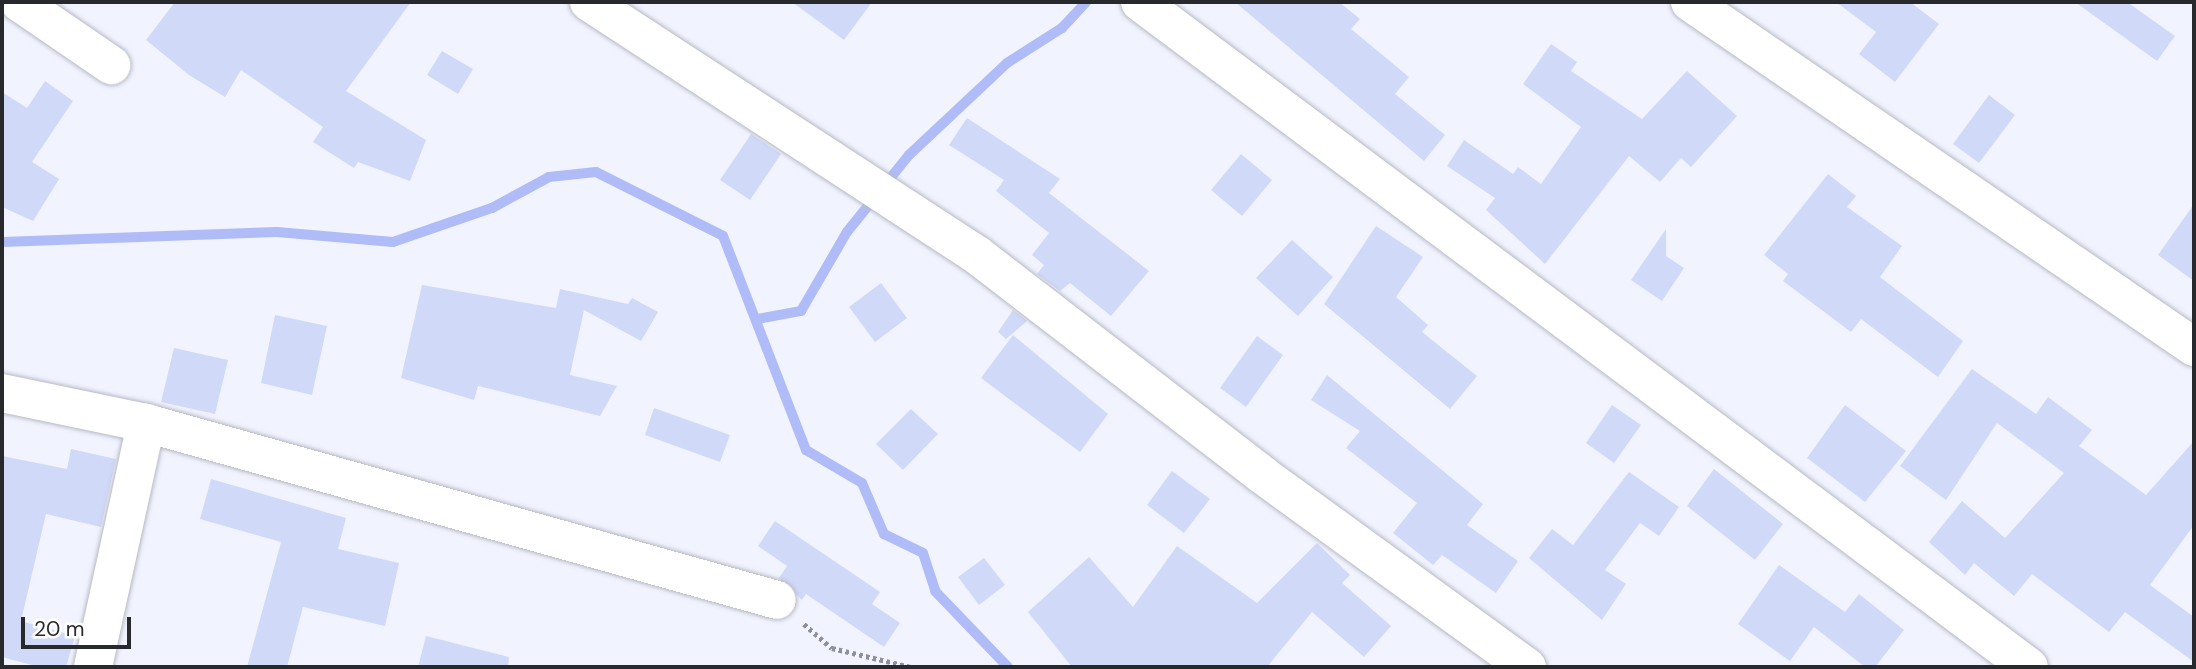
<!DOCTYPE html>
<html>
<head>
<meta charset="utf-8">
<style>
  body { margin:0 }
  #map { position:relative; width:2196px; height:669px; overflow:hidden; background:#f1f4ff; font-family:"DM Sans",sans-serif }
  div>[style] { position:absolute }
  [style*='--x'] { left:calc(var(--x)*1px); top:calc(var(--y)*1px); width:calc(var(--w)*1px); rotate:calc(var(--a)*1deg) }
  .stream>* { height:10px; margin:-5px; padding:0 5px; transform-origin:5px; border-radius:5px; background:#afbcf8 }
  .building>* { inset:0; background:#d1d9f8 }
  .path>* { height:4.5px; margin-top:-2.25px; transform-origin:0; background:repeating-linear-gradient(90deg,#8e9098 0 3.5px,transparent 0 7px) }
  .roads { filter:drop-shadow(0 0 2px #b6b9c3) drop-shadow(0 0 2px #b6b9c3) }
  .minor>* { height:38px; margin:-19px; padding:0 19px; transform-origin:19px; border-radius:19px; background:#fff }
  span { translate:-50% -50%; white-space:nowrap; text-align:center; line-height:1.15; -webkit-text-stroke:5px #fff; paint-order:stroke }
  .frame { position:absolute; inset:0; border:4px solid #28292d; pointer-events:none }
  .scale { position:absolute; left:21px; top:617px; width:110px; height:32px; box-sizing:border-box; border:4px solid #28292d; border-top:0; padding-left:9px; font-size:21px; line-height:24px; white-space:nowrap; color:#28292d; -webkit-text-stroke:5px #fff; paint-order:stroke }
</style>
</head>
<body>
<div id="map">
  <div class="stream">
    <div style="--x:2;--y:242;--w:275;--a:-2.1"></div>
    <div style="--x:277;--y:232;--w:116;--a:4.9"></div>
    <div style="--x:393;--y:242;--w:105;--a:-19"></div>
    <div style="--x:492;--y:208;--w:65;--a:-28.5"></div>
    <div style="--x:549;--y:177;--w:47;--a:-6.1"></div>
    <div style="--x:596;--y:172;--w:142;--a:26.7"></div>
    <div style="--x:723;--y:236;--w:230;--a:68.8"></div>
    <div style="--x:806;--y:450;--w:65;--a:30.5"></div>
    <div style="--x:862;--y:483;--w:56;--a:66.7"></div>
    <div style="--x:884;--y:534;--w:43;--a:26"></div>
    <div style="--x:923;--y:553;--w:40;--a:72"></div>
    <div style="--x:935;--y:591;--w:105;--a:46.2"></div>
    <div style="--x:757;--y:319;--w:45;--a:-10.3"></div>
    <div style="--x:801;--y:311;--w:91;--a:-59.8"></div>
    <div style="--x:847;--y:232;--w:99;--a:-51.2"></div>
    <div style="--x:909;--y:155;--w:134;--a:-43.2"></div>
    <div style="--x:1007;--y:63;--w:65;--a:-32.5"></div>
    <div style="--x:1062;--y:28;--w:35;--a:-47"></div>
  </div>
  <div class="building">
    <div style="clip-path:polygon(175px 2px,411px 2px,346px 91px,426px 140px,410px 181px,358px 162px,354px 168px,313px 142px,323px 127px,241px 70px,225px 97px,189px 75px,146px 40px)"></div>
    <div style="clip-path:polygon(792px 2px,872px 2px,844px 40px)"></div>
    <div style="clip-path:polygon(1235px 2px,1339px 2px,1360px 19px,1351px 29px,1409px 77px,1395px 94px,1445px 135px,1424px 161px)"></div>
    <div style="clip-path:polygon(1836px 2px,1910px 2px,1939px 24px,1895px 82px,1859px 54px,1876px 32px)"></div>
    <div style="clip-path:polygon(2075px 2px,2127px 2px,2175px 36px,2157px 61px)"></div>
    <div style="clip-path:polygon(1551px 44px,1577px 62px,1571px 71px,1642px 119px,1687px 71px,1737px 116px,1691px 167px,1681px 158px,1660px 182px,1629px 156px,1545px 264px,1486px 210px,1495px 198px,1447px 166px,1464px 140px,1513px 174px,1518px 167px,1541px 184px,1581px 127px,1523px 84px)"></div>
    <div style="clip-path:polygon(442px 51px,473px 69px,458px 94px,427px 75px)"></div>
    <div style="clip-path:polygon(45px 81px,73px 101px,32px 162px,59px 179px,33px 221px,2px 207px,2px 92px,27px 108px)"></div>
    <div style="clip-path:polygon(1989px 95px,2015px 115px,1979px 163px,1953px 144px)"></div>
    <div style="clip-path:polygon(967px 118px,1060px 179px,1049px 193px,1149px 271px,1111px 316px,1070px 283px,1060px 291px,1037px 274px,1044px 265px,1032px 255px,1049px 233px,996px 191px,1004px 180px,949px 145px)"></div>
    <div style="clip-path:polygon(751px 134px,781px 154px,750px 200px,720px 180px)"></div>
    <div style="clip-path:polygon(1241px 154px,1272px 180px,1242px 216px,1211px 190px)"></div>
    <div style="clip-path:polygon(1828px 174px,1856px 196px,1847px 207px,1902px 246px,1880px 277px,1963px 341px,1938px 377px,1861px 319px,1851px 332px,1783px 281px,1788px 274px,1764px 255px)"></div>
    <div style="clip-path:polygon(2194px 204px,2194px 281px,2158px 255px)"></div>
    <div style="clip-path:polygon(1376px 226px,1423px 257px,1396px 297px,1428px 325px,1422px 332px,1477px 376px,1450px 409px,1324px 304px)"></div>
    <div style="clip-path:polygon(1666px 229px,1666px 256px,1684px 268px,1662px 301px,1631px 280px)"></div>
    <div style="clip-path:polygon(1292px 240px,1333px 277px,1298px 316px,1256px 278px)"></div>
    <div style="clip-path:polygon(881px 283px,907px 318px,875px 342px,849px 307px)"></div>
    <div style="clip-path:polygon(422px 285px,556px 308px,560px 289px,628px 304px,632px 298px,658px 312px,641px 341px,584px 310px,570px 375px,617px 386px,600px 416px,478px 386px,474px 400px,401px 378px)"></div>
    <div style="clip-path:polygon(1013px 310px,1027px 321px,1006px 339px,998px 332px)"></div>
    <div style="clip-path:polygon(275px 315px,327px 326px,312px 395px,261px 383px)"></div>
    <div style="clip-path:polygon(1013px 335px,1108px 414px,1080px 452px,981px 378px)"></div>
    <div style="clip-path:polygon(1257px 336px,1283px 355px,1246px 407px,1220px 388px)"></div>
    <div style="clip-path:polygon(174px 348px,228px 360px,215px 414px,161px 402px)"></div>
    <div style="clip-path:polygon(1972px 369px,2036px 414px,2048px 397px,2092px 430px,2079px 446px,2146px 495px,2194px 441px,2194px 525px,2150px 585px,2194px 617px,2194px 662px,2125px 612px,2109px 632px,2032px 574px,2014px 596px,1974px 563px,1965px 575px,1929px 542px,1962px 501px,2005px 538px,2064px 473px,1997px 423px,1946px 500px,1900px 466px)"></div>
    <div style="clip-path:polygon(1327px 375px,1483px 504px,1467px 525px,1518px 561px,1496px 593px,1442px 555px,1433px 565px,1393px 533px,1417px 503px,1346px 448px,1360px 431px,1311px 400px)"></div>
    <div style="clip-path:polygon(1612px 405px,1641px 425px,1614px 463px,1586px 443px)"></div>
    <div style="clip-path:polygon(1845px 405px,1906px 451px,1865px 502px,1807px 458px)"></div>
    <div style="clip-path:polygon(654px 408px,730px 435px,720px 462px,645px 435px)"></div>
    <div style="clip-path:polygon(911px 409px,938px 434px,903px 470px,876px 444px)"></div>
    <div style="clip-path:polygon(71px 449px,116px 459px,101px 527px,46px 514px,21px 621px,75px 636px,66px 667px,39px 667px,2px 657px,2px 456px,67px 469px)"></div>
    <div style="clip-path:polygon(1714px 469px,1783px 524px,1755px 560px,1687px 506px)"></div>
    <div style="clip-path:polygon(1172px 471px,1210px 499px,1184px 533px,1147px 505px)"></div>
    <div style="clip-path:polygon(1629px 472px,1679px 507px,1659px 536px,1640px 523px,1605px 570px,1626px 584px,1602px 620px,1529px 558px,1552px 529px,1573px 545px)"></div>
    <div style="clip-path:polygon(211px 479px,346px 518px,338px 549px,399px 563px,385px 626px,303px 607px,287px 667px,247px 667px,281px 542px,200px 519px)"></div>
    <div style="clip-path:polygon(775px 521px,880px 592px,872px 604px,900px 623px,884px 647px,806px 594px,802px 600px,779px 578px,787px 566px,758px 546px)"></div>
    <div style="clip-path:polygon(1317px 543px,1350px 575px,1342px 583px,1391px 626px,1364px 657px,1312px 612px,1267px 667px,1072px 667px,1028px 612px,1089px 557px,1133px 607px,1177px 546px,1257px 603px)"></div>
    <div style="clip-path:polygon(984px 558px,1005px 585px,979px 605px,958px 577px)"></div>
    <div style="clip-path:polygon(1779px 565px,1845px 612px,1859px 594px,1904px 630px,1875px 667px,1865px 667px,1814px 627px,1790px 661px,1738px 624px)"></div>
    <div style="clip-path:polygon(426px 636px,509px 657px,508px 667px,418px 667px)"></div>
  </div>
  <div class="path">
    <div style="--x:804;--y:624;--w:37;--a:41"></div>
    <div style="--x:832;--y:648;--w:81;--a:13.5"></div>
  </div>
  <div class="roads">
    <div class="minor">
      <div style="--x:19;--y:2;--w:112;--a:34.4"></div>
      <div style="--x:589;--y:2;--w:463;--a:33.1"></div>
      <div style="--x:977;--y:255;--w:359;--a:37.6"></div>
      <div style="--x:1261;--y:474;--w:329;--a:36"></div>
      <div style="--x:1140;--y:2;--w:1110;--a:36.8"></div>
      <div style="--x:1690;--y:2;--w:611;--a:34.39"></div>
      <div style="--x:2;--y:393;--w:147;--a:11.8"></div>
      <div style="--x:146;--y:423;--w:655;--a:15.67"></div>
      <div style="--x:93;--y:667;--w:250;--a:-77.7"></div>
    </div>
  </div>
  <div class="frame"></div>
  <div class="scale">20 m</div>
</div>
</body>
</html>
